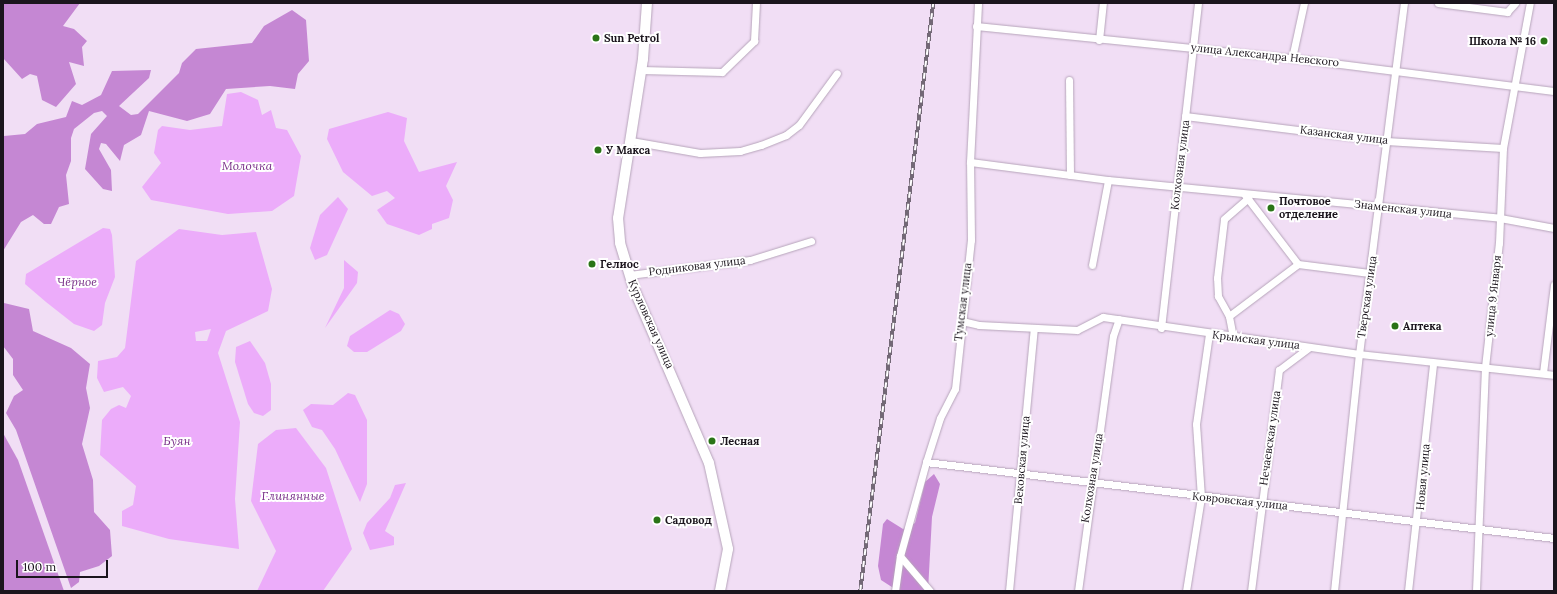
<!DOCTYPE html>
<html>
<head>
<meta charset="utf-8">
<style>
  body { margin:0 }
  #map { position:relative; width:1557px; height:594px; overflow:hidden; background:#f1def5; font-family:Lora,serif }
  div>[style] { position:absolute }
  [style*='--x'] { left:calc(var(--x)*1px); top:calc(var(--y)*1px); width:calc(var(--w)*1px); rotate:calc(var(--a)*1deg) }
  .forest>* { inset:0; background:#c587d3 }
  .water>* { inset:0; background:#ecacfa }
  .roads { filter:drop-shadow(0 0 1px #b6a4ba) drop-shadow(0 0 1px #b6a4ba) }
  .minor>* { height:7px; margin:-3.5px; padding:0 3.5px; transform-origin:3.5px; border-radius:3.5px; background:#fff }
  .secondary>* { height:10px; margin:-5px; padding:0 5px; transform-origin:5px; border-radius:5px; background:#fff }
  .rail>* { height:3.5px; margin-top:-1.75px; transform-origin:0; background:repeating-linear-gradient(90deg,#fff 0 6px,#736876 0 12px); box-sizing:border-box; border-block:1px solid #736876 }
  .dots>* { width:11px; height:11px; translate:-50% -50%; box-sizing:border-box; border:2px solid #fff; border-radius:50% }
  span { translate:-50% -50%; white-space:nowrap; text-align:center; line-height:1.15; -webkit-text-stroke:4px #fff; paint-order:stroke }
  .poi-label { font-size:11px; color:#1b151d; font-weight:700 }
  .left { translate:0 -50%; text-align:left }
  .right { translate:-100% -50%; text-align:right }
  .street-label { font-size:11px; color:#1b151d }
  .water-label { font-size:12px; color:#772d87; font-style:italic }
  .frame { position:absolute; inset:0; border:4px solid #1b151d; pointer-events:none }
  .scale { position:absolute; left:16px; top:560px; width:92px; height:18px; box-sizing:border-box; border:2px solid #1b151d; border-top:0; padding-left:5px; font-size:12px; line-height:14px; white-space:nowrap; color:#1b151d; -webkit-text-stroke:3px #fff; paint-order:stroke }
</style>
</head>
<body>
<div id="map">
  <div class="forest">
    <div style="clip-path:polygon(3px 3px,80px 3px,63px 26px,74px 29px,87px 41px,82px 47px,84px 66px,69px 62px,76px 84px,56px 107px,42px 100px,37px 76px,30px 74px,22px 79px,3px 58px)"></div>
    <div style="clip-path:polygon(292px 10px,306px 20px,309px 61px,298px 74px,295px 89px,270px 86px,226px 89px,210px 114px,187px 121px,149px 111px,141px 135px,124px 145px,120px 161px,106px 144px,101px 143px,99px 149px,111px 170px,112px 191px,103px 189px,85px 169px,91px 134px,107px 116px,102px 111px,94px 113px,74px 129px,71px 138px,71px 161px,66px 175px,69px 204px,59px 207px,51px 224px,44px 224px,33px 215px,21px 222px,3px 251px,4px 136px,25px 134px,37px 124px,66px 117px,72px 101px,82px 105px,101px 95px,112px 71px,151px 70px,149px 78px,119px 106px,131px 115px,138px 114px,179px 73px,182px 63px,196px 49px,252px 43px,264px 26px)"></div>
    <div style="clip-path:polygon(3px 299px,4px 303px,29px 309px,33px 331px,71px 348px,90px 364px,86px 388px,90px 408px,82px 444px,93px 480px,94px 512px,110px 530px,112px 556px,99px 566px,80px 572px,79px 582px,71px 588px,16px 430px,6px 413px,14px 396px,23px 390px,13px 375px,13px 359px,3px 346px)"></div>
    <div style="clip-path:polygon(3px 433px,18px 460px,64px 591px,3px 591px)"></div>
    <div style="clip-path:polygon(934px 474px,940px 484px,932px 517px,928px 591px,898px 591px,881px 580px,878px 566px,883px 524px,887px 519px,903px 529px,915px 523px,925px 482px)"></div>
  </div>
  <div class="water">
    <div style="clip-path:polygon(241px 92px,258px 100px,262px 115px,271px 110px,276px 128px,287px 130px,301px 156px,294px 196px,272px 211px,228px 214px,151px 200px,142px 187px,161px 163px,154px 153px,158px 130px,162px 126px,190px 130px,222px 126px,227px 94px)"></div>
    <div style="clip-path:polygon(388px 112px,407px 118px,404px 141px,419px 172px,457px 162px,446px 186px,453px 200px,449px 218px,432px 224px,432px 229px,419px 235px,387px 224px,377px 210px,395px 198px,387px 191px,372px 196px,343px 172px,327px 139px,329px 129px)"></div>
    <div style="clip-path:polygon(338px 197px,348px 209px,327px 255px,315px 260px,310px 248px,320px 215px)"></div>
    <div style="clip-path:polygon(103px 228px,110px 229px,112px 235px,115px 277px,105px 303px,102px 325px,94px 331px,74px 324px,46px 302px,25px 284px,26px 274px)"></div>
    <div style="clip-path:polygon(evenodd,179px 229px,222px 235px,256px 232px,272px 289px,268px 311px,226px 331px,218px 353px,240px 422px,235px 499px,239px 549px,169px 539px,122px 526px,122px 511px,133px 505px,136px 486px,100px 455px,102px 420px,111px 409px,119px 405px,126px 408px,131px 396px,123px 387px,104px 392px,97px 378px,98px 361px,117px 357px,125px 348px,136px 261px,179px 229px,211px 329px,207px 341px,196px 341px,195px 332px,211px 329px)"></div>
    <div style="clip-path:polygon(344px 260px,358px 272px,357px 283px,325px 328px,344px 288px)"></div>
    <div style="clip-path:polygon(390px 310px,399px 314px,405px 324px,401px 331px,367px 352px,354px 352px,347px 346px,350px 336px)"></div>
    <div style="clip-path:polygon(250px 341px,265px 363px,271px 384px,271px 410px,263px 416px,254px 413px,248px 404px,235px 362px,236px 347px)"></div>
    <div style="clip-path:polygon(348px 393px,355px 395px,367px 420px,367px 484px,360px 502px,335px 449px,322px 430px,312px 427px,303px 410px,311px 404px,333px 405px)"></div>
    <div style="clip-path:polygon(296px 428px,326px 468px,352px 549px,323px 591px,257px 591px,276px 551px,251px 501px,258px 444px,276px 430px)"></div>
    <div style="clip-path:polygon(406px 483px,385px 531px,394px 537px,394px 545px,370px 550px,363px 533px,367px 523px,390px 498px,395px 485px)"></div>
  </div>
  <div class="roads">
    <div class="minor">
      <div style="--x:1438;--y:3;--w:70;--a:7.4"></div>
      <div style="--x:1507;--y:12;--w:12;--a:-48"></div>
      <div style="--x:976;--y:26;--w:318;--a:5.8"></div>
      <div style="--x:1292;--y:58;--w:264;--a:7.2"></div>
      <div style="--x:1099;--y:40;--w:37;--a:-84"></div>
      <div style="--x:1292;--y:58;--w:56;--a:-77.7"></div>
      <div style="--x:641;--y:70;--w:81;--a:1.4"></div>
      <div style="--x:722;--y:72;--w:45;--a:-44.1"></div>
      <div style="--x:754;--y:41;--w:38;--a:-87"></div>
      <div style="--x:1069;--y:80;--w:95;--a:89.4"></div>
      <div style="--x:1185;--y:116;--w:203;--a:7.1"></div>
      <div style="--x:1386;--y:141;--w:117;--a:3.4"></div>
      <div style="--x:631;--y:141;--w:70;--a:9.9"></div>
      <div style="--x:700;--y:153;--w:40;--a:-2.9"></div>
      <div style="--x:740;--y:151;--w:22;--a:-16"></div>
      <div style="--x:761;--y:145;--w:27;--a:-22"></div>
      <div style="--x:786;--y:135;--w:16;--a:-38"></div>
      <div style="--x:799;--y:125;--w:64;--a:-53.8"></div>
      <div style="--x:970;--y:162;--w:139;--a:7.4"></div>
      <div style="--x:1108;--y:180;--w:394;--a:5.5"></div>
      <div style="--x:1500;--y:218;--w:55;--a:10.5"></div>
      <div style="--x:1245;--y:195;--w:87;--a:52.5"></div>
      <div style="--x:1092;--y:265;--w:86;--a:-79.3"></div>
      <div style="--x:629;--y:275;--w:122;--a:-7.1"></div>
      <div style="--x:750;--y:260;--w:64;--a:-17.3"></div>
      <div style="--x:1229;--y:316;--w:86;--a:-37"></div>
      <div style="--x:1298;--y:264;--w:72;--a:7.2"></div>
      <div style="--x:962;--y:321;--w:17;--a:13"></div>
      <div style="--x:979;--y:325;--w:98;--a:2.9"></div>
      <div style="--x:1077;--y:330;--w:29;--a:-27"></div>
      <div style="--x:1103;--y:317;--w:259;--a:8.2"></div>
      <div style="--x:1359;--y:354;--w:196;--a:6.1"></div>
      <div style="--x:1161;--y:328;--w:327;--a:-83.5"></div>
      <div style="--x:1233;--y:337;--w:21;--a:-101"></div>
      <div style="--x:1229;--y:316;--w:23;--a:-119"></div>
      <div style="--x:1218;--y:296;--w:18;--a:-93"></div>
      <div style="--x:1217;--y:278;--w:59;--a:-83.2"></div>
      <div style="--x:1224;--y:219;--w:32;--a:-41"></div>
      <div style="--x:1543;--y:373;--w:89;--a:-82.9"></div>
      <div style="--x:926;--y:462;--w:633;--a:6.9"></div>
      <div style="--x:900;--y:556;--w:46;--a:49.4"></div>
      <div style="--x:895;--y:591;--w:35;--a:-82"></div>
      <div style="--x:900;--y:556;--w:98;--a:-74.5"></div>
      <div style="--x:926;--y:462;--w:46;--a:-72.3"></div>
      <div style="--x:940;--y:418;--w:33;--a:-63"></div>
      <div style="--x:955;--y:389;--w:150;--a:-83.9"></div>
      <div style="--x:971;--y:240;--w:78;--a:-90.7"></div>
      <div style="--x:970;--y:162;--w:159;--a:-87.1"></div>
      <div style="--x:1009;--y:591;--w:264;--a:-84.6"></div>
      <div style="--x:1078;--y:591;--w:257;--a:-82.2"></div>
      <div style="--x:1113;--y:336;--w:18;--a:-71"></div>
      <div style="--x:1186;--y:591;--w:95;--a:-80.9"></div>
      <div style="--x:1201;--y:497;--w:73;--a:-93.9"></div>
      <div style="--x:1196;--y:424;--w:91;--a:-81.8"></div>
      <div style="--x:1251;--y:591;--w:223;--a:-82.8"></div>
      <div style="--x:1279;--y:370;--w:38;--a:-37"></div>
      <div style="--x:1334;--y:591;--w:238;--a:-84"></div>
      <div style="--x:1359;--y:354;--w:354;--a:-82.7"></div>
      <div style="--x:1408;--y:591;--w:229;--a:-83.7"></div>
      <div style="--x:1476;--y:591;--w:224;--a:-87.7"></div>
      <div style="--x:1485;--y:367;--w:125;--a:-83.6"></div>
      <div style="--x:1499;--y:243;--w:95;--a:-87.6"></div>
      <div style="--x:1503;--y:148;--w:147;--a:-79.5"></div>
    </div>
    <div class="secondary">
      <div style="--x:647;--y:3;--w:56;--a:94.1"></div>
      <div style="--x:643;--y:59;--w:161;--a:98.9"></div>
      <div style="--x:618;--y:218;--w:25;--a:85"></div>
      <div style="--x:620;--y:243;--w:48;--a:73.1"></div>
      <div style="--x:634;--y:289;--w:189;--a:66.7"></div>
      <div style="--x:709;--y:463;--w:88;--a:77.5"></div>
      <div style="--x:728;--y:549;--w:43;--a:100.8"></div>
    </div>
  </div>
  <div class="rail">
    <div style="--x:860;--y:591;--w:593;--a:-82.92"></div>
  </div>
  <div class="dots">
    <div style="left:596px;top:38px;background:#2a7417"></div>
    <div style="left:1544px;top:41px;background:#2a7417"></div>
    <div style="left:598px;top:150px;background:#2a7417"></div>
    <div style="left:1271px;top:208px;background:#2a7417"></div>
    <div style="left:592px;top:264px;background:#2a7417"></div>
    <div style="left:1395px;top:326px;background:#2a7417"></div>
    <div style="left:712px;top:441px;background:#2a7417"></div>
    <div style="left:657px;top:520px;background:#2a7417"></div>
  </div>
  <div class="poi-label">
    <span class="left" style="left:604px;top:38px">Sun Petrol</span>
    <span class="right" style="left:1536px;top:41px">Школа № 16</span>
    <span class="left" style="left:606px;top:150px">У Макса</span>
    <span class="left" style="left:1279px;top:208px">Почтовое<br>отделение</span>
    <span class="left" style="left:600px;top:264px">Гелиос</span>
    <span class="left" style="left:1403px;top:326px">Аптека</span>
    <span class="left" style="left:720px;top:441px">Лесная</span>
    <span class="left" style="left:665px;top:520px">Садовод</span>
  </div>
  <div class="street-label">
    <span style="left:1265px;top:55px;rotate:6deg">улица Александра Невского</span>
    <span style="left:1344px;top:135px;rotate:7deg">Казанская улица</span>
    <span style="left:1180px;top:165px;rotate:-83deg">Колхозная улица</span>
    <span style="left:1403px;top:209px;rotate:6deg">Знаменская улица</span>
    <span style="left:697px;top:266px;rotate:-7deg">Родниковая улица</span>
    <span style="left:1493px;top:296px;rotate:-84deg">улица 9 Января</span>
    <span style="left:1367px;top:297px;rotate:-82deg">Тверская улица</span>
    <span style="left:963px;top:302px;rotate:-83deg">Тумская улица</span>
    <span style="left:651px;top:324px;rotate:66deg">Курловская улица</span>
    <span style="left:1256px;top:340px;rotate:7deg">Крымская улица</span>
    <span style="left:1270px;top:438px;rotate:-82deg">Нечаевская улица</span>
    <span style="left:1022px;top:460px;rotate:-85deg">Вековская улица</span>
    <span style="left:1423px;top:477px;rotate:-85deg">Новая улица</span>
    <span style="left:1092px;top:478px;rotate:-81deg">Колхозная улица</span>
    <span style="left:1240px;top:501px;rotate:6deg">Ковровская улица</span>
  </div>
  <div class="water-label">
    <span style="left:247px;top:166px">Молочка</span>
    <span style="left:77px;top:282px">Чёрное</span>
    <span style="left:177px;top:441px">Буян</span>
    <span style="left:293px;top:496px">Глинянные</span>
  </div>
  <div class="frame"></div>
  <div class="scale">100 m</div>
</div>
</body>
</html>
